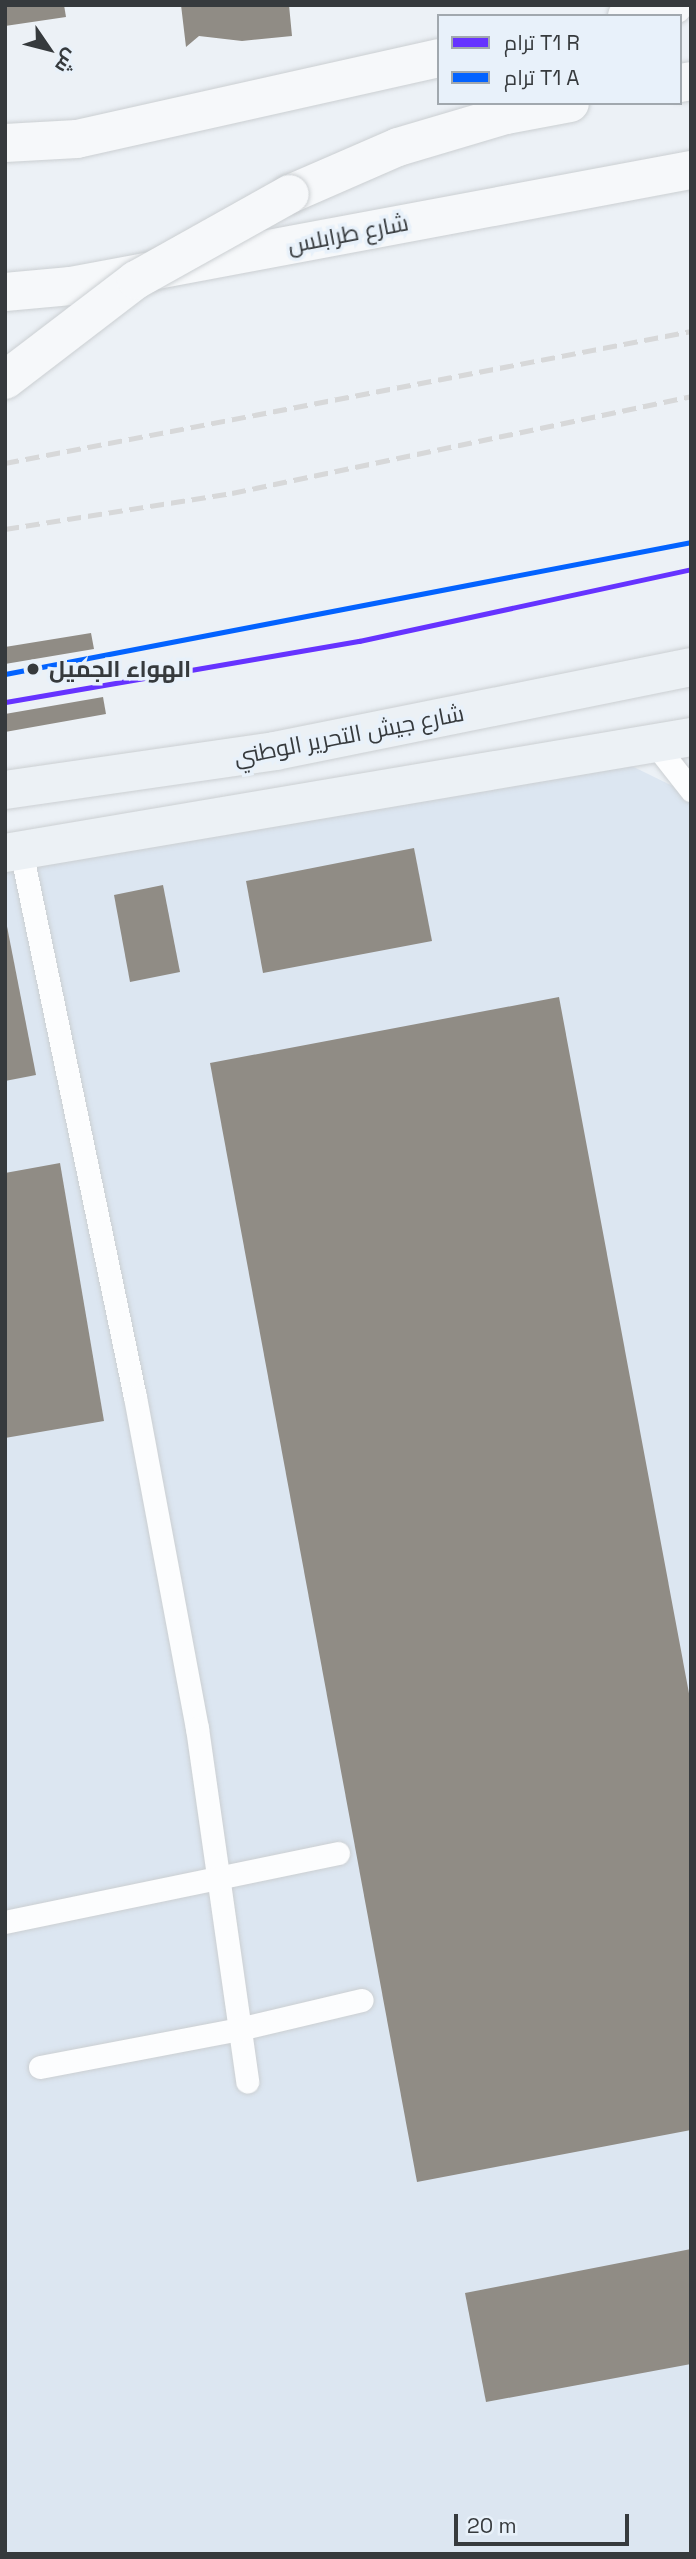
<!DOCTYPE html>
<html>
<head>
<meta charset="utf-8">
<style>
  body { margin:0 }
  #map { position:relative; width:696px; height:2559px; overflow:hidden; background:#ecf1f6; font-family:"Space Grotesk",Cairo,sans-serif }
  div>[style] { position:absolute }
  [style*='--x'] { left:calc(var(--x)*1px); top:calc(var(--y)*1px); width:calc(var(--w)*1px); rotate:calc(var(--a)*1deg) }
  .built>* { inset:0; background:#dce6f1 }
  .building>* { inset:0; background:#908c85 }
  .roads { filter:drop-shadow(0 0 2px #cbcfd2) drop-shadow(0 0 2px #cbcfd2) }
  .service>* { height:23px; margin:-11.5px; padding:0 11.5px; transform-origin:11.5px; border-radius:11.5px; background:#fcfdfe }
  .secondary>* { height:38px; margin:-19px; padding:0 19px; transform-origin:19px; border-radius:19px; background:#f6f8fa }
  .trunk>* { height:38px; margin:-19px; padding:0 19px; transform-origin:19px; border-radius:19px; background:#ecf1f5 }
  .rail>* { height:5px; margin-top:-2.5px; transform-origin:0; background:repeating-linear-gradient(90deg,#d7d8d9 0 14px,transparent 0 21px) }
  .bridges { filter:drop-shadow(0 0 2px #cbcfd2) drop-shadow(0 0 2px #cbcfd2) }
  .secondary-bridge>* { height:38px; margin:-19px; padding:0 19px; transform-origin:19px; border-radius:19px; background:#f6f8fa }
  .tram-1>* { height:5px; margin:-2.5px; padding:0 2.5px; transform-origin:2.5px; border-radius:2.5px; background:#63f }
  .tram-2>* { height:5px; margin:-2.5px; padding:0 2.5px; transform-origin:2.5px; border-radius:2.5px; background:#0363ff }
  .dots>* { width:19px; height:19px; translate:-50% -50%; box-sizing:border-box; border:4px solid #e8f1fa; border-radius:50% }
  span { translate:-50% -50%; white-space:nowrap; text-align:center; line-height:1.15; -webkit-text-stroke:7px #e8f1fa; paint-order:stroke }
  .street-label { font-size:23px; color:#363a3d }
  .stop-label { font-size:23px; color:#363a3d; font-weight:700 }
  .left { translate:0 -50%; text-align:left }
  .frame { position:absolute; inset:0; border:7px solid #363a3d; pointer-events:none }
  .legend { position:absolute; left:437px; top:14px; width:245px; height:91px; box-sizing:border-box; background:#e8f1fa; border:2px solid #a1a8ae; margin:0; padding:9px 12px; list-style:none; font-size:21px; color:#363a3d }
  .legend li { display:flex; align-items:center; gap:14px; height:35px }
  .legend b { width:35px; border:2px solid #a1a8ae }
  .north { position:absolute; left:14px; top:14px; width:70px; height:70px; -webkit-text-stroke:5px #e8f1fa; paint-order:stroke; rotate:125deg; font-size:19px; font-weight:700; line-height:28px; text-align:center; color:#363a3d }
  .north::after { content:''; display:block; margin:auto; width:24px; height:32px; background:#363a3d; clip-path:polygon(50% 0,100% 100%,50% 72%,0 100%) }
  .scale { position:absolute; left:454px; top:2514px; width:175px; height:32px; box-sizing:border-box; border:4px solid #363a3d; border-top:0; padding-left:9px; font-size:21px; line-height:24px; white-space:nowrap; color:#363a3d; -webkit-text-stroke:5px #e8f1fa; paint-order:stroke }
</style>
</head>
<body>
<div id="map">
  <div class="built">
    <div style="clip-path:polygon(599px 750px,691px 795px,691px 2554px,5px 2554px,5px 858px)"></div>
  </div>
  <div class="building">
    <div style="clip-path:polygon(5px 5px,64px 5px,66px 17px,5px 26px)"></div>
    <div style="clip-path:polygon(181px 5px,289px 5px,292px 36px,242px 41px,199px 36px,186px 47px)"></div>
    <div style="clip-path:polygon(91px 633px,94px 649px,5px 664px,5px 647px)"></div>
    <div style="clip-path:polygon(103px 697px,106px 714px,5px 732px,5px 714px)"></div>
    <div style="clip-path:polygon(414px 848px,432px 941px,263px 973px,246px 881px)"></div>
    <div style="clip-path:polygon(163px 885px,180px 972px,130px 982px,114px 895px)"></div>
    <div style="clip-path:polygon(5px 916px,36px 1075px,5px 1081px)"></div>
    <div style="clip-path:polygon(559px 997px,691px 1704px,691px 2130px,417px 2182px,210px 1063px)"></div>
    <div style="clip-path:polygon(60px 1163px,104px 1421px,5px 1438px,5px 1173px)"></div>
    <div style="clip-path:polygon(691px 2249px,691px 2364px,486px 2402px,465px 2293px)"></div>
  </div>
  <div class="roads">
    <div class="service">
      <div style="--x:654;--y:743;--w:60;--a:51.8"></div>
      <div style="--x:21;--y:851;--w:558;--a:78.21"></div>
      <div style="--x:135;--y:1397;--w:337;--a:79.4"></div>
      <div style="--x:197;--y:1728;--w:357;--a:81.9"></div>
      <div style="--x:5;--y:1922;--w:340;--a:-11.7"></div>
      <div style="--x:40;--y:2067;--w:203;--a:-10.8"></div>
      <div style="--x:239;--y:2029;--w:126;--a:-13.3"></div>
    </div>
    <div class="secondary">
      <div style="--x:627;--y:16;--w:48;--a:-13.2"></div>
      <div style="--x:680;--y:83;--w:11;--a:-10"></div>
      <div style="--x:5;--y:143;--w:72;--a:-3.2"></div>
      <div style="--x:77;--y:139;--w:371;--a:-12.6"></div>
      <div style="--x:290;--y:194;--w:118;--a:-23.5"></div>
      <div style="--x:398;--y:147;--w:113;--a:-16.5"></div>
      <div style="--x:506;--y:115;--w:65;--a:-10.6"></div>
      <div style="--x:5;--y:292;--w:66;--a:-5.2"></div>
      <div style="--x:71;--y:286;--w:631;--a:-10.6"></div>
    </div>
    <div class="trunk">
      <div style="--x:5;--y:790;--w:273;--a:-8.2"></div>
      <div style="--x:275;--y:751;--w:424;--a:-11.4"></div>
      <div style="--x:5;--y:853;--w:696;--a:-9.6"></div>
    </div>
  </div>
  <div class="rail">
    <div style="--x:5;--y:463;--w:699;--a:-10.89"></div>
    <div style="--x:5;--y:529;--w:230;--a:-9"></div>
    <div style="--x:232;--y:493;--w:469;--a:-11.9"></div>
  </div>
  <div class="bridges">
    <div class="secondary-bridge">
      <div style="--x:5;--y:380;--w:165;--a:-37.4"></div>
      <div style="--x:136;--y:280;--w:176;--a:-29.2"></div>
    </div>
  </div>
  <div class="tram-1">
    <div style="--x:5;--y:702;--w:359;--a:-9.8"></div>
    <div style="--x:359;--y:641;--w:340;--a:-12.2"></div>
  </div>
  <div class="tram-2">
    <div style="--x:5;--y:674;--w:699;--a:-10.89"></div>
  </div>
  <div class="dots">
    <div style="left:33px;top:669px;background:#363a3d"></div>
  </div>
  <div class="street-label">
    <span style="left:348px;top:234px;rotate:-11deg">شارع طرابلس</span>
    <span style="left:349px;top:735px;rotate:-11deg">شارع جيش التحرير الوطني</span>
  </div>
  <div class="stop-label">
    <span class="left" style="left:49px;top:669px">الهواء الجميل</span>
  </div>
  <div class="frame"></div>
  <ul class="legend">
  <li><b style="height:9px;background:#63f"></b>ترام T1 R</li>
  <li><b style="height:9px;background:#0363ff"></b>ترام T1 A</li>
  </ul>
  <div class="north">ش</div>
  <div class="scale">20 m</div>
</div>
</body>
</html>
